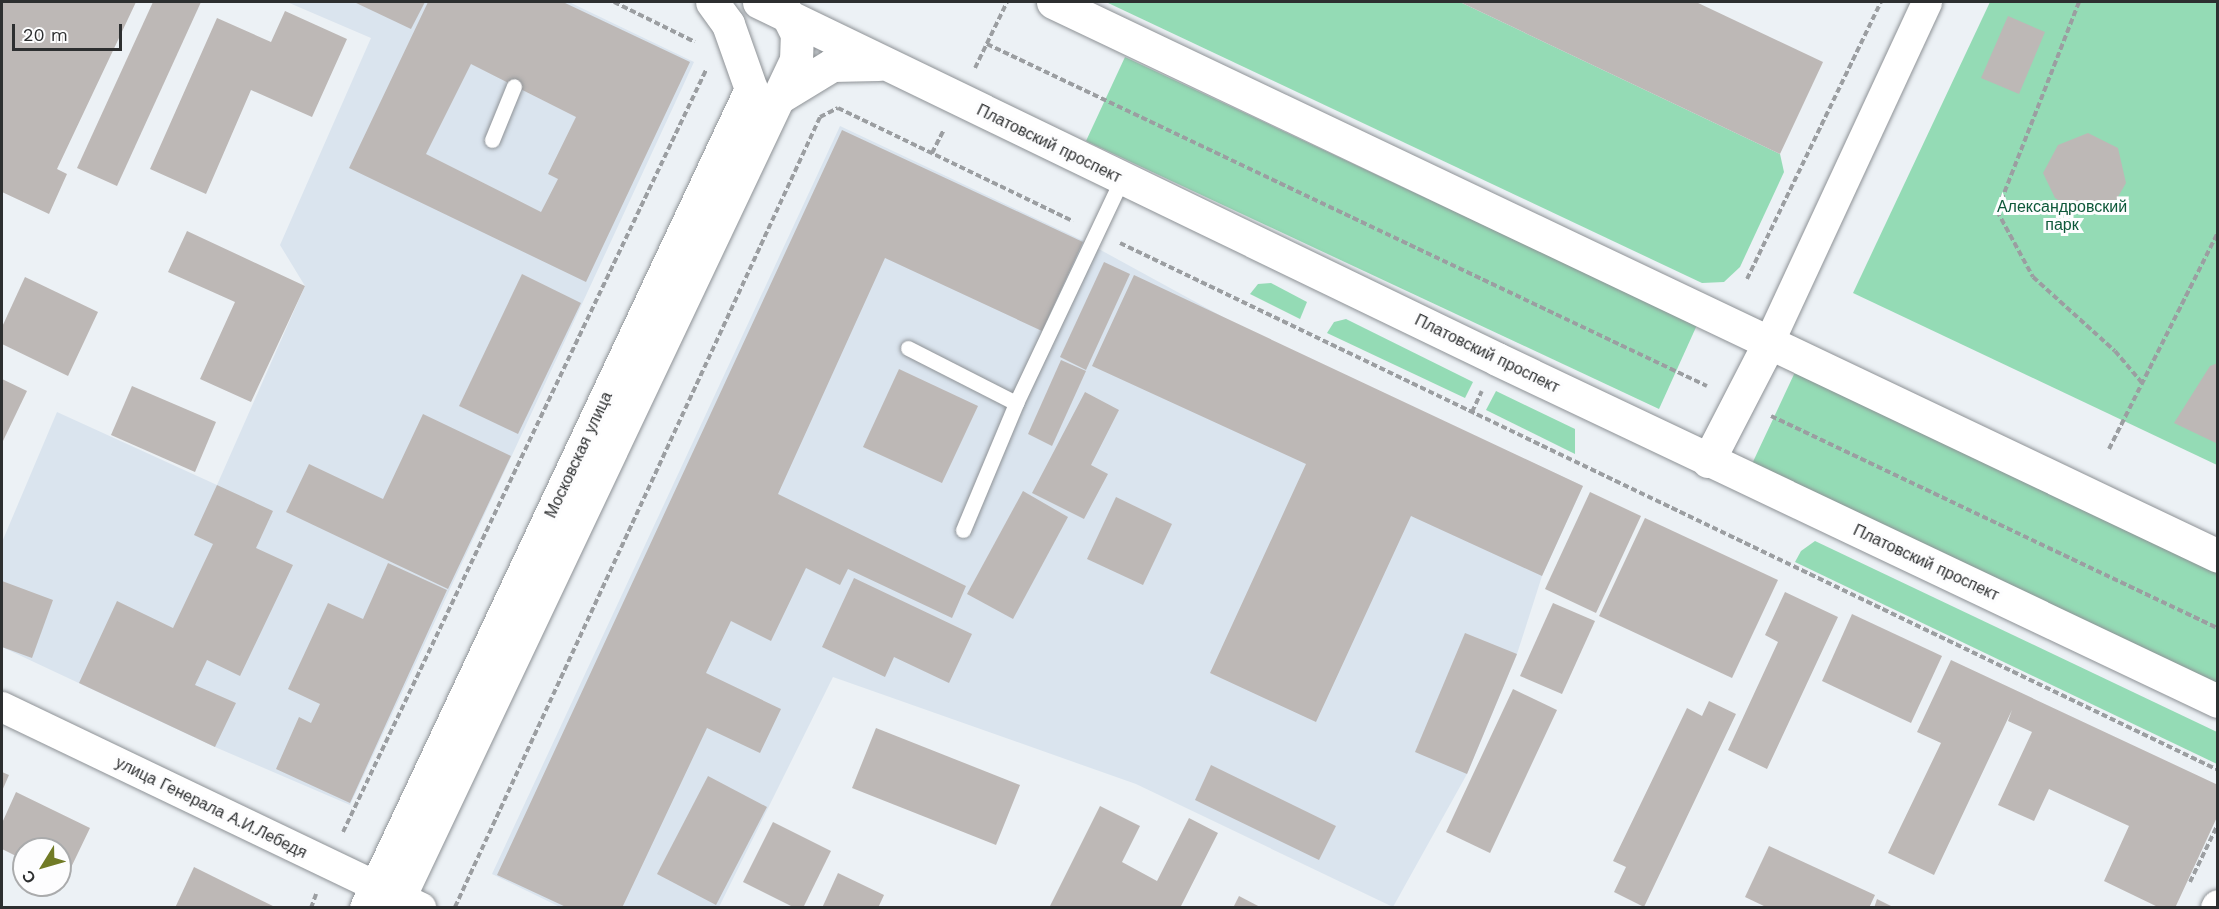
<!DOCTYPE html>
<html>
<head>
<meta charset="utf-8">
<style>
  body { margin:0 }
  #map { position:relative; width:2219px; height:909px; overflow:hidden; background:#ecf1f5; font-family:"Work Sans",sans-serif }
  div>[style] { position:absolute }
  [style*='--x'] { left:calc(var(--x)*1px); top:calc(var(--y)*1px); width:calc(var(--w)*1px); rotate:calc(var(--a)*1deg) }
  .built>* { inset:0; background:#dae4ee }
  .green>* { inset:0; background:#94dbb5 }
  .building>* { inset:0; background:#bdb8b6 }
  .path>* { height:4px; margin-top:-2px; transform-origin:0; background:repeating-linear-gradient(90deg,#9b9ea1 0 6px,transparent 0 9px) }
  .roads { filter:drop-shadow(0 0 2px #8e9296) drop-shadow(0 0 2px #8e9296) }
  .service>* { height:15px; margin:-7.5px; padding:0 7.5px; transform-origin:7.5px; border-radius:7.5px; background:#fff }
  .minor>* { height:30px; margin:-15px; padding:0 15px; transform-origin:15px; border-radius:15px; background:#fff }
  .secondary>* { height:33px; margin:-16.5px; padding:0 16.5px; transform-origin:16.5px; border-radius:16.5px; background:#fff }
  span { translate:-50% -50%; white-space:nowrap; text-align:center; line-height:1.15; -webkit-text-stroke:6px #fdfdfe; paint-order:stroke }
  .street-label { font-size:16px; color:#2d2f30 }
  .park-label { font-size:16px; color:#0d5839 }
  .frame { position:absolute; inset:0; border:3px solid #2d2f30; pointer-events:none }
  .north { position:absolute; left:12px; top:837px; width:60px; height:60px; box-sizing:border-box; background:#fdfdfe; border:2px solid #aaabac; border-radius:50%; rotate:233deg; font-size:16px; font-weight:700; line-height:24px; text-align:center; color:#2d2f30 }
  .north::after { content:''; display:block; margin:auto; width:21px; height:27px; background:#717b26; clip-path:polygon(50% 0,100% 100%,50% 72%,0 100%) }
  .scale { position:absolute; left:12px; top:24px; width:110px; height:27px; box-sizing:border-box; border:3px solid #2d2f30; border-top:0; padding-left:8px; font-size:18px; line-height:21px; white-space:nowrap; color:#2d2f30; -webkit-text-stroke:4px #fdfdfe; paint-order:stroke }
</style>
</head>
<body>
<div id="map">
  <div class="built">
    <div style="clip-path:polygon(287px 2px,569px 2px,694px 62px,350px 805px,215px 747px,2px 647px,2px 542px,57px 412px,217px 485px,305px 286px,280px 245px,371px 38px)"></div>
    <div style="clip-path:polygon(840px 126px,1086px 242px,1256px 335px,1583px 486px,1542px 576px,1517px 654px,1467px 774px,1393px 907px,1136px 784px,833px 677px,719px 907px,560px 907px,492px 874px)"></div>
  </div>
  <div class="green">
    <div style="clip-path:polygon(1106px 2px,1460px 2px,1780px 154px,1784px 172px,1740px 267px,1724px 282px,1702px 283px)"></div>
    <div style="clip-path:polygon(1990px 2px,2217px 2px,2217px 465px,1853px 293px)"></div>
    <div style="clip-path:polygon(1125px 57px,1697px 325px,1659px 409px,1086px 141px)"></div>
    <div style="clip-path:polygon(1271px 283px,1307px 302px,1300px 319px,1250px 294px,1258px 284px)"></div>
    <div style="clip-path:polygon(1346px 319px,1473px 382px,1465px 398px,1327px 333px,1334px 322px)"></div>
    <div style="clip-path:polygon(1796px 370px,2217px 569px,2217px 687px,1751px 466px)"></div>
    <div style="clip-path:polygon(1496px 391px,1575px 429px,1575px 454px,1486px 410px)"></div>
    <div style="clip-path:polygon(1815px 541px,2217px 732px,2217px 764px,1795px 562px,1801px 551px)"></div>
  </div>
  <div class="building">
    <div style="clip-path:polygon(2px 2px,136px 2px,57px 169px,67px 174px,49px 214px,2px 192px)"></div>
    <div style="clip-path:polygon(153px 2px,201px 2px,117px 186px,77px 168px)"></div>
    <div style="clip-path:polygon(354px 2px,425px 2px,411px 29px)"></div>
    <div style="clip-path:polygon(evenodd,428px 2px,563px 2px,690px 62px,586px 282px,349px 168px,428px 2px,471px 64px,576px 117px,548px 174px,558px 179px,541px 212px,426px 154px,471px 64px)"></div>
    <div style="clip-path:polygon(1460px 2px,1696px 2px,1823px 62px,1780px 154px)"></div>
    <div style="clip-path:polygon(285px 11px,347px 39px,312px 117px,251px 90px,206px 194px,150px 169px,217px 18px,271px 42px)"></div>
    <div style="clip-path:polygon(2008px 16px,2045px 32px,2019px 94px,1981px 78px)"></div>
    <div style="clip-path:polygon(842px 130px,1083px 242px,1042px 331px,885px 258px,778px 494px,966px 586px,952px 618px,848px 569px,840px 585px,806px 568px,771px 641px,731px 621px,706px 673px,781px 709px,760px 753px,707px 728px,622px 908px,568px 908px,497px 875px)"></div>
    <div style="clip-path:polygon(2088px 133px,2118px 148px,2126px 183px,2111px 209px,2079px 213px,2055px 198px,2043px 173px,2058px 145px)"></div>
    <div style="clip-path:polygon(187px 231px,305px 286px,251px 402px,200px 379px,235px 302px,168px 272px)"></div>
    <div style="clip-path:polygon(1104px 262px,1130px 274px,1086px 370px,1060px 357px)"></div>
    <div style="clip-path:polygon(522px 274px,581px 303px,518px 434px,459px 406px)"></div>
    <div style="clip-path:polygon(1134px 275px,1583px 486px,1542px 576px,1411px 516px,1316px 722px,1210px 673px,1306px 464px,1092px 366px)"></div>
    <div style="clip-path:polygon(25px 277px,98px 312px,68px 376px,2px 344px,2px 327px)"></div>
    <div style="clip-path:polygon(1061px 360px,1086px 371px,1052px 446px,1028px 434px)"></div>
    <div style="clip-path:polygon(2218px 363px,2218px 444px,2174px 423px,2210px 366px)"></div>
    <div style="clip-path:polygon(899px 369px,978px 406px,942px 483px,863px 447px)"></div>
    <div style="clip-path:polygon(2px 379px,27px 391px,3px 441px,2px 441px)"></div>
    <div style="clip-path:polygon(132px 386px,216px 422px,195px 472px,111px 435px)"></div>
    <div style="clip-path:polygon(1085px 392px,1119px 410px,1091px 465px,1108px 474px,1084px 519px,1032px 493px)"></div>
    <div style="clip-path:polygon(423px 414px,511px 456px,448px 589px,286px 512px,309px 464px,383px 499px)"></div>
    <div style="clip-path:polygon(217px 485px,273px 511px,256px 548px,293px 565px,240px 676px,207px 660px,195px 685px,236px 703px,215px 747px,79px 683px,117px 601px,173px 628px,213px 544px,194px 535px)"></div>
    <div style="clip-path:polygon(1023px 491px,1068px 517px,1013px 619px,967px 594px)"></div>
    <div style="clip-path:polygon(1590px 492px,1641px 516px,1596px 613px,1545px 589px)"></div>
    <div style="clip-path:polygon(1116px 497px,1172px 524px,1143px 585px,1087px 559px)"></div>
    <div style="clip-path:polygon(1645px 518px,1778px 580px,1732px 678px,1599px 616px)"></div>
    <div style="clip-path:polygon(388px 563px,447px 590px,350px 803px,276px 769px,299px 717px,311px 723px,320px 704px,288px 689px,328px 603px,363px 619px)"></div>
    <div style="clip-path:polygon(854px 578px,972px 634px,949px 683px,894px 657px,885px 677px,822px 647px)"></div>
    <div style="clip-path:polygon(2px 581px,53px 600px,32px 658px,2px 647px)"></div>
    <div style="clip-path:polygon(1785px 592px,1838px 617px,1767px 769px,1728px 750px,1778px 642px,1765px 635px)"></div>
    <div style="clip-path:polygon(1553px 603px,1595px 621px,1562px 694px,1520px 676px)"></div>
    <div style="clip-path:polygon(1852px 614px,1942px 656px,1911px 723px,1822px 681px)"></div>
    <div style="clip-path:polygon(1465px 633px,1517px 654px,1467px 774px,1415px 752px)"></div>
    <div style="clip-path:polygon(1951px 660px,2218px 785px,2218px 815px,2175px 908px,2160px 908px,2104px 881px,2129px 826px,2049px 789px,2034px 821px,1998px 805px,2032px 732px,2008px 721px,2012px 710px,1934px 875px,1888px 853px,1941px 743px,1917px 732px)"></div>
    <div style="clip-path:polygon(1513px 689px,1557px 710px,1490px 853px,1446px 832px)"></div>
    <div style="clip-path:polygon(1709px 701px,1736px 714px,1644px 907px,1614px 892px,1626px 867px,1613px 861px,1687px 708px,1702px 716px)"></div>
    <div style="clip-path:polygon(876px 728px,1020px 785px,996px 845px,852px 788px)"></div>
    <div style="clip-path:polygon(1211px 765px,1336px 826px,1319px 860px,1195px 800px)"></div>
    <div style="clip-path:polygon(2px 772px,9px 775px,2px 791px)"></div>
    <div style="clip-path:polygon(708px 776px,767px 807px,716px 905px,657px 874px)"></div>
    <div style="clip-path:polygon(16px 792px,90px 828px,65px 880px,60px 878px,60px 849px,24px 849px,24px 860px,2px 849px,2px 823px)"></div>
    <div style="clip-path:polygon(1100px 806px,1140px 826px,1122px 862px,1157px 881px,1189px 818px,1218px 833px,1180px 908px,1049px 908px)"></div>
    <div style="clip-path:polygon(773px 822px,831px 851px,803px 908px,795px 908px,743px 882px)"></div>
    <div style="clip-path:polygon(1769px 846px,1875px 895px,1869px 908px,1768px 908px,1745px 897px)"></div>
    <div style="clip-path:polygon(194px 867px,277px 908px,175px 908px)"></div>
    <div style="clip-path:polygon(838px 873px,884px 895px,878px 908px,822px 908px)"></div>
    <div style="clip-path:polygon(1239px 896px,1262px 908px,1233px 908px)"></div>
    <div style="clip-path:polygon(1877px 899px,1895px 908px,1874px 908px)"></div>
  </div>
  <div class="path">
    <div style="--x:614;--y:2;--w:90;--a:26.3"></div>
    <div style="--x:2079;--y:2;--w:225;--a:111.4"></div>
    <div style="--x:1997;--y:211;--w:75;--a:61.4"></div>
    <div style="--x:2033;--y:277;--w:110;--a:42.1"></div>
    <div style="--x:2115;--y:351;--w:43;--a:49.7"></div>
    <div style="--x:987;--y:44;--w:797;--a:25.41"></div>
    <div style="--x:975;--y:68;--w:73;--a:-64.1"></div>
    <div style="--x:932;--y:153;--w:25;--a:-63"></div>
    <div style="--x:1120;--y:243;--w:1218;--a:25.64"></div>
    <div style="--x:1747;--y:279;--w:308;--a:-64.2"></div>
    <div style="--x:1472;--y:412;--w:23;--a:-65"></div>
    <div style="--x:1771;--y:416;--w:495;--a:25.4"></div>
    <div style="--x:2109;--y:449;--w:243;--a:-63.3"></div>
    <div style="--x:343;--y:832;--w:844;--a:-64.53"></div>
    <div style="--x:2190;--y:882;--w:64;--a:-64.2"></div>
    <div style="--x:455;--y:907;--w:870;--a:-65.2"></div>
    <div style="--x:820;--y:117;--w:20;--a:-27"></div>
    <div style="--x:838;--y:108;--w:261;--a:25.7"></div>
    <div style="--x:311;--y:908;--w:15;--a:-70"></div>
  </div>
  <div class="roads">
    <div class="service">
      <div style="--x:492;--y:140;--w:58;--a:-67.8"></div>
      <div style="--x:908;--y:348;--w:121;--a:27"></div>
      <div style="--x:1016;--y:403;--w:248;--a:-64.7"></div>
      <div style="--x:963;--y:530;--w:138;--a:-67.3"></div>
    </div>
    <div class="minor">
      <div style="--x:1769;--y:343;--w:376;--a:-65.1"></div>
      <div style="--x:2;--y:707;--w:465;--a:25.6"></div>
    </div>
    <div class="secondary">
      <div style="--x:759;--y:2;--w:820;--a:25.81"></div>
      <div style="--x:1497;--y:359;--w:798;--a:25.38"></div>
      <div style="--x:1053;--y:2;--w:1290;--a:25.43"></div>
      <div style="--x:778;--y:98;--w:63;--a:-31.4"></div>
      <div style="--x:832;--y:65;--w:46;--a:-1.2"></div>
      <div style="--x:1708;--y:461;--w:133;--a:-62.7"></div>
      <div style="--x:366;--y:908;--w:905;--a:-64.82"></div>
      <div style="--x:751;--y:89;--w:69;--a:-109.5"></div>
      <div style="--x:728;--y:24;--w:27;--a:-126"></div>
      <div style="--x:394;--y:908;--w:938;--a:-64.64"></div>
      <div style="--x:796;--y:60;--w:26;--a:-88"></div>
      <div style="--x:797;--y:34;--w:34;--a:-117"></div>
      <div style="--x:2217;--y:908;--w:2;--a:-63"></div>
    </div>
  </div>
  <div class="street-label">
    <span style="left:1049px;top:144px;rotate:26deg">Платовский проспект</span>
    <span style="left:1487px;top:354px;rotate:26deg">Платовский проспект</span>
    <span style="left:579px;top:455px;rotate:-65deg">Московская улица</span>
    <span style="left:1926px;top:563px;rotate:25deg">Платовский проспект</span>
    <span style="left:211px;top:808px;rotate:26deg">улица Генерала А.И.Лебедя</span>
  </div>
  <div class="park-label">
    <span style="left:2062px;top:216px">Александровский<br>парк</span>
  </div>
  <div class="frame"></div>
  <div class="north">С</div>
  <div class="scale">20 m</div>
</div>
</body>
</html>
